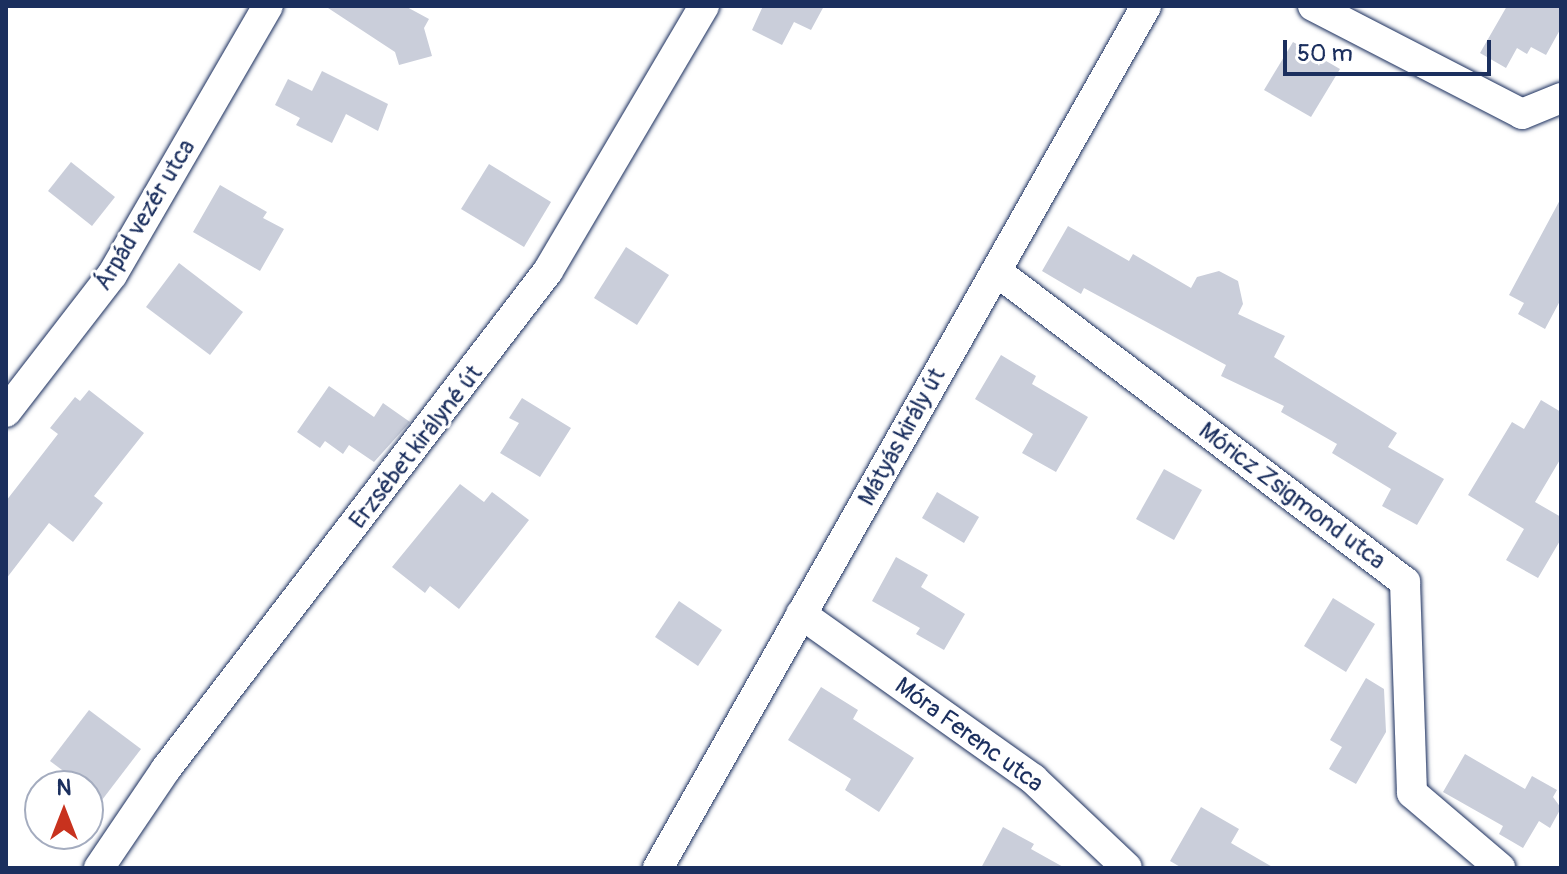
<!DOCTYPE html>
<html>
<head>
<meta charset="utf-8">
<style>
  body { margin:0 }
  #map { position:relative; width:1567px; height:874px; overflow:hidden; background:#fff; font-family:Pangolin,sans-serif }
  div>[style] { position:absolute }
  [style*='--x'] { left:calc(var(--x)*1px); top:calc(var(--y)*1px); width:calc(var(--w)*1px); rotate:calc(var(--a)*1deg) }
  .building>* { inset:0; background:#caceda }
  .roads { filter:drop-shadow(0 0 2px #1b2f5e) drop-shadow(0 0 2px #1b2f5e) }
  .minor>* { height:30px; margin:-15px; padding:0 15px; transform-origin:15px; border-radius:15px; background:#fff }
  span { translate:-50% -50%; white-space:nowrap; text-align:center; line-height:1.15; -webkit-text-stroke:6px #fff; paint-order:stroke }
  .street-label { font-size:24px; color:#1b2f5e }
  .frame { position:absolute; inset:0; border:8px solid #1b2f5e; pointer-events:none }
  .north { position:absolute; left:24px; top:770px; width:80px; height:80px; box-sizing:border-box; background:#fff; border:2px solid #a4acbf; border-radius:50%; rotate:0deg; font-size:22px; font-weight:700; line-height:32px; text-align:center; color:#1b2f5e }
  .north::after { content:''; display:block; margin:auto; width:28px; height:36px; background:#c8321e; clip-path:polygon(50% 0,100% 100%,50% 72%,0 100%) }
  .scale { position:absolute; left:1283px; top:40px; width:208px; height:36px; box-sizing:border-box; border:4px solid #1b2f5e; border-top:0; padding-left:10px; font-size:24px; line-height:28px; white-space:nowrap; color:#1b2f5e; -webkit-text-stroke:6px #fff; paint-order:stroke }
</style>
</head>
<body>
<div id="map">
  <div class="building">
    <div style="clip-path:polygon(325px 6px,405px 6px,429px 19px,424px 28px,432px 56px,399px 65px,395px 52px)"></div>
    <div style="clip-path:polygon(763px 6px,824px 6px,811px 30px,794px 22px,782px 45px,752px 30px)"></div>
    <div style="clip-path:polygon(1507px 6px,1561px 6px,1561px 28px,1546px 55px,1531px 47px,1527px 54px,1517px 48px,1506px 68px,1480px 53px)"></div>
    <div style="clip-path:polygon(1293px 42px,1340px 69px,1311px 117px,1264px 90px)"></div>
    <div style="clip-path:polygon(322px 71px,388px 104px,378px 131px,346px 114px,332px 143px,296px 125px,300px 118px,275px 105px,288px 79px,312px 91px)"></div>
    <div style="clip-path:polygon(71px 162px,115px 197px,92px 226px,48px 191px)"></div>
    <div style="clip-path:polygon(489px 164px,551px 202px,524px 247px,461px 209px)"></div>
    <div style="clip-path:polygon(220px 185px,267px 212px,263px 218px,284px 229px,260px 271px,193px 232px)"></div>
    <div style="clip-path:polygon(1561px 198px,1561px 299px,1545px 329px,1518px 314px,1524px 303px,1509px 295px)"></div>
    <div style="clip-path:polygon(1068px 226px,1129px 261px,1133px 254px,1191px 288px,1197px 277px,1219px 271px,1238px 281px,1243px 304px,1238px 314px,1285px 336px,1274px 357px,1397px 433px,1388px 447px,1444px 479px,1417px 525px,1382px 506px,1391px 489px,1332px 453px,1337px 444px,1281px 412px,1284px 406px,1221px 376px,1226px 365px,1084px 288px,1081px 294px,1042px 271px)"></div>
    <div style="clip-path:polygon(626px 247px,669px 275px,637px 325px,594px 298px)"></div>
    <div style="clip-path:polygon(179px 263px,243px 312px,210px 355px,146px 307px)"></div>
    <div style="clip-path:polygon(1001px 355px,1036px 376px,1032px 384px,1088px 417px,1056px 472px,1022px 453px,1033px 434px,975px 399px)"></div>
    <div style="clip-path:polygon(329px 386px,374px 417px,383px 403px,410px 422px,374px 462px,349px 445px,343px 454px,325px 441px,320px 448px,297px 432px)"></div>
    <div style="clip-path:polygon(89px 390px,144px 433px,94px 496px,103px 503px,73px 542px,49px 523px,6px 579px,6px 501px,58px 434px,50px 428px,75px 397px,80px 401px)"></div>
    <div style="clip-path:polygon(522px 398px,571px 428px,540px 477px,500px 453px,519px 423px,509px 418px)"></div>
    <div style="clip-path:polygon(1541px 400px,1561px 412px,1561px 458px,1535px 502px,1561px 517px,1561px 539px,1538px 578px,1506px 560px,1524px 529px,1468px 495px,1512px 422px,1524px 429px)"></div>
    <div style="clip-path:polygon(1164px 469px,1202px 490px,1174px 540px,1136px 519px)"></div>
    <div style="clip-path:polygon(460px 484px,484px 502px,492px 492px,529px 520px,459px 609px,430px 586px,425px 593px,392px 567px)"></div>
    <div style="clip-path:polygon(937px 492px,979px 517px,964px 543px,922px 518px)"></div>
    <div style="clip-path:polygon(896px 557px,928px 575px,921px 587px,965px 614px,944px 650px,916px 634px,920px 628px,872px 601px)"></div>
    <div style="clip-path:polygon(1333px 598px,1375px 624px,1346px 672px,1304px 646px)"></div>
    <div style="clip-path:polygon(679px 601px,722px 630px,698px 666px,655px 637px)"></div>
    <div style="clip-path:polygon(1366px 678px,1384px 689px,1386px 732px,1356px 784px,1329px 769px,1342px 747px,1330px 740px)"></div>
    <div style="clip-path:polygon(821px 687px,858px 710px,853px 719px,914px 758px,879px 812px,845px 790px,851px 779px,788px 740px)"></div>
    <div style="clip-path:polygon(89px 710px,141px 749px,102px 800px,50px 761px)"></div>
    <div style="clip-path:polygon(1465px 754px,1525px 789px,1532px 776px,1557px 790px,1553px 797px,1561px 808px,1550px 828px,1539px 821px,1523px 848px,1499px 834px,1503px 826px,1443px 792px)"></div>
    <div style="clip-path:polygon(1201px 807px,1239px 829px,1231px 843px,1274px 868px,1182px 868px,1170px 861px)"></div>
    <div style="clip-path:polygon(1003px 827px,1034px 844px,1031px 849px,1065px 868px,981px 868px)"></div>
  </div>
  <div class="roads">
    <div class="minor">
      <div style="--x:1313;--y:6;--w:235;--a:27.3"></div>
      <div style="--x:1522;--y:114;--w:42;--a:-22.3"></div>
      <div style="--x:996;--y:271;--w:514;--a:37.25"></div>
      <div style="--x:1405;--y:582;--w:211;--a:88.1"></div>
      <div style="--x:1412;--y:793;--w:116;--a:40.4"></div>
      <div style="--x:6;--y:412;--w:173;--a:-52.3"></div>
      <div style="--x:112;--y:275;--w:311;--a:-59.9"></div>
      <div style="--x:801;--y:614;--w:285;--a:35.4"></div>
      <div style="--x:1033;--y:779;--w:129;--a:43.4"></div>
      <div style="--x:99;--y:868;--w:120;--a:-55.9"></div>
      <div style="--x:166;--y:769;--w:628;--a:-52.51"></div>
      <div style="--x:548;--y:271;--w:308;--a:-59.5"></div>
      <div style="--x:658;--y:868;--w:991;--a:-60.48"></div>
    </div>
  </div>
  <div class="street-label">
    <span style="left:145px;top:215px;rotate:-59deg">Árpád vezér utca</span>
    <span style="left:902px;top:437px;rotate:-61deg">Mátyás király út</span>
    <span style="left:416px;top:447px;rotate:-52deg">Erzsébet királyné út</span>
    <span style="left:1292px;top:496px;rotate:37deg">Móricz Zsigmond utca</span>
    <span style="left:969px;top:735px;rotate:36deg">Móra Ferenc utca</span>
  </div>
  <div class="frame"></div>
  <div class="north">N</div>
  <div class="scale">50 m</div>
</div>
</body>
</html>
